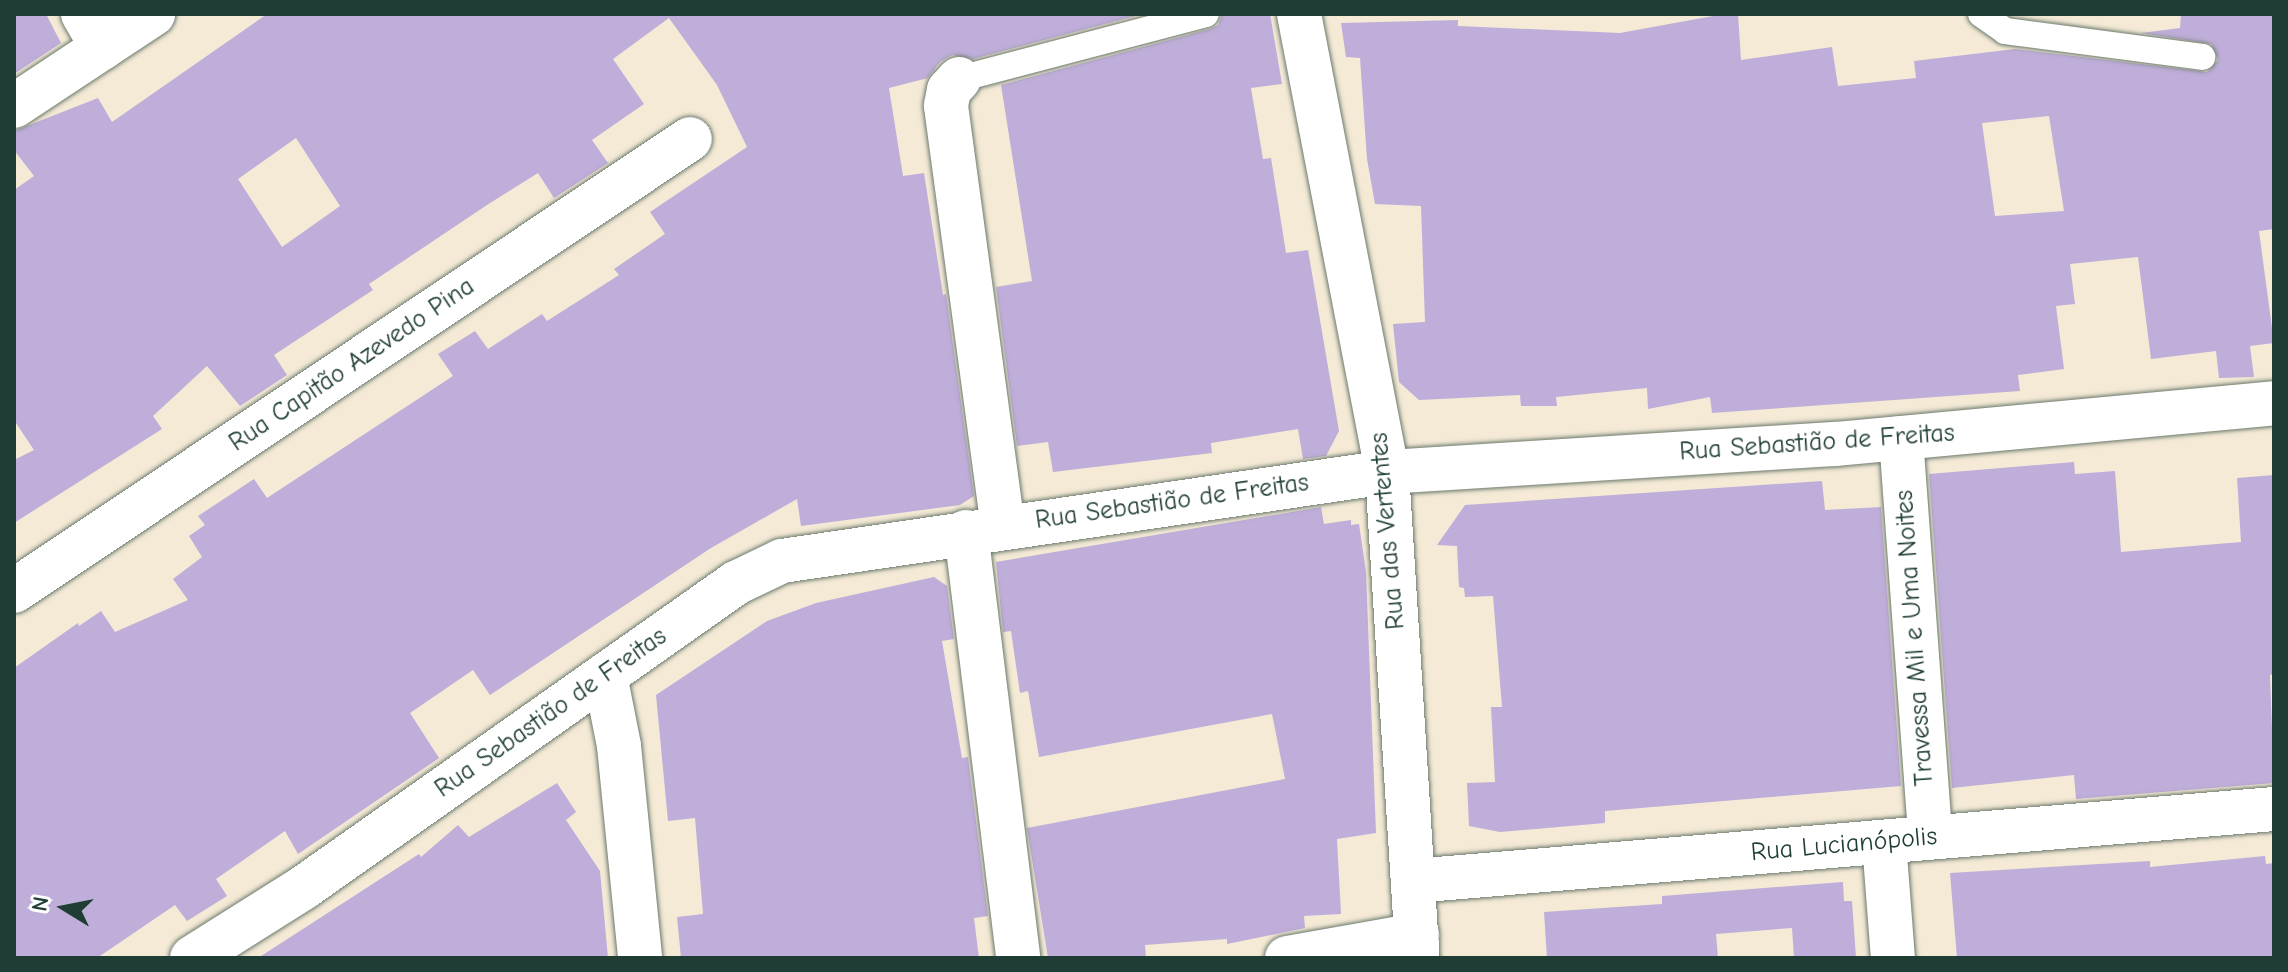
<!DOCTYPE html>
<html>
<head>
<meta charset="utf-8">
<style>
  body { margin:0 }
  #map { position:relative; width:2288px; height:972px; overflow:hidden; background:#f4ead6; font-family:"Comic Neue",sans-serif }
  div>[style] { position:absolute }
  [style*='--x'] { left:calc(var(--x)*1px); top:calc(var(--y)*1px); width:calc(var(--w)*1px); rotate:calc(var(--a)*1deg) }
  .building>* { inset:0; background:#bfaed9 }
  .roads { filter:drop-shadow(0 0 2px #6a7a6d) drop-shadow(0 0 2px #6a7a6d) }
  .lane>* { height:26px; margin:-13px; padding:0 13px; transform-origin:13px; border-radius:13px; background:#fff }
  .street>* { height:44px; margin:-22px; padding:0 22px; transform-origin:22px; border-radius:22px; background:#fff }
  span { translate:-50% -50%; white-space:nowrap; text-align:center; line-height:1.15; -webkit-text-stroke:6px #fff; paint-order:stroke }
  .street-label { font-size:26px; color:#1f3d34 }
  .frame { position:absolute; inset:0; border:16px solid #1f3d34; pointer-events:none }
  .north { position:absolute; left:24px; top:868px; width:80px; height:80px; -webkit-text-stroke:6px #fff; paint-order:stroke; rotate:280deg; font-size:22px; font-weight:700; line-height:32px; text-align:center; color:#1f3d34 }
  .north::after { content:''; display:block; margin:auto; width:28px; height:36px; background:#1f3d34; clip-path:polygon(50% 0,100% 100%,50% 72%,0 100%) }
</style>
</head>
<body>
<div id="map">
  <div class="building">
    <div style="clip-path:polygon(14px 14px,46px 14px,61px 43px,14px 74px)"></div>
    <div style="clip-path:polygon(evenodd,267px 14px,1143px 14px,973px 59px,952px 55px,940px 62px,928px 78px,889px 88px,903px 176px,924px 173px,943px 295px,946px 294px,974px 496px,960px 505px,801px 526px,797px 499px,711px 548px,490px 695px,473px 670px,410px 713px,439px 758px,298px 854px,285px 831px,216px 879px,227px 896px,187px 921px,175px 905px,97px 958px,14px 958px,14px 668px,78px 623px,79px 626px,101px 611px,115px 632px,188px 600px,173px 579px,202px 557px,189px 536px,205px 525px,198px 516px,254px 479px,267px 498px,453px 376px,438px 354px,475px 331px,488px 349px,542px 314px,547px 321px,619px 275px,614px 269px,665px 234px,650px 212px,747px 147px,717px 85px,669px 18px,613px 59px,644px 104px,592px 140px,608px 163px,554px 198px,538px 173px,487px 205px,369px 284px,373px 290px,274px 355px,287px 375px,240px 406px,207px 366px,153px 416px,162px 429px,14px 523px,14px 460px,34px 450px,14px 420px,14px 190px,34px 176px,14px 150px,14px 131px,98px 98px,112px 122px,267px 14px,296px 138px,340px 206px,282px 247px,238px 179px,296px 138px)"></div>
    <div style="clip-path:polygon(1222px 14px,1270px 14px,1282px 84px,1251px 88px,1263px 159px,1271px 158px,1286px 253px,1308px 250px,1339px 431px,1326px 456px,1303px 459px,1298px 429px,1211px 443px,1212px 453px,1053px 472px,1048px 442px,1017px 446px,996px 287px,1032px 281px,1001px 85px,1210px 29px,1218px 25px)"></div>
    <div style="clip-path:polygon(evenodd,1724px 14px,1738px 14px,1741px 60px,1832px 47px,1838px 86px,1916px 78px,1914px 61px,2015px 49px,2207px 72px,2218px 60px,2211px 44px,2141px 33px,2180px 28px,2181px 14px,2274px 14px,2274px 229px,2259px 231px,2274px 343px,2250px 346px,2254px 377px,2219px 378px,2216px 351px,2151px 359px,2138px 257px,2070px 264px,2075px 304px,2056px 306px,2064px 369px,2018px 375px,2020px 391px,1712px 413px,1710px 397px,1648px 409px,1647px 388px,1556px 397px,1557px 406px,1521px 406px,1520px 395px,1419px 400px,1399px 382px,1393px 324px,1425px 322px,1421px 206px,1375px 204px,1367px 159px,1360px 58px,1346px 57px,1341px 23px,1458px 20px,1458px 26px,1620px 33px,1724px 14px,2049px 116px,2064px 211px,1995px 216px,1982px 123px,2049px 116px)"></div>
    <div style="clip-path:polygon(2074px 462px,2075px 474px,2115px 471px,2121px 552px,2241px 542px,2237px 478px,2274px 475px,2274px 674px,2270px 675px,2274px 783px,2076px 799px,2074px 775px,1952px 788px,1929px 474px)"></div>
    <div style="clip-path:polygon(1822px 481px,1825px 510px,1881px 507px,1901px 786px,1605px 811px,1605px 823px,1500px 832px,1469px 826px,1467px 783px,1495px 782px,1491px 707px,1502px 707px,1493px 596px,1465px 597px,1464px 588px,1459px 587px,1457px 546px,1437px 545px,1465px 505px)"></div>
    <div style="clip-path:polygon(1321px 507px,1324px 524px,1351px 520px,1351px 525px,1359px 524px,1366px 572px,1376px 833px,1337px 839px,1341px 914px,1304px 916px,1305px 928px,1227px 944px,1227px 939px,1145px 945px,1146px 958px,1048px 958px,1027px 828px,1285px 779px,1272px 714px,1039px 757px,1028px 691px,1020px 693px,1011px 631px,1003px 632px,996px 562px)"></div>
    <div style="clip-path:polygon(934px 577px,947px 586px,954px 639px,942px 641px,962px 758px,968px 757px,988px 916px,974px 918px,979px 958px,681px 958px,677px 917px,703px 914px,695px 818px,668px 821px,656px 695px,767px 621px,816px 603px)"></div>
    <div style="clip-path:polygon(557px 783px,576px 812px,566px 820px,600px 871px,608px 958px,258px 958px,419px 854px,421px 857px,458px 825px,469px 837px)"></div>
    <div style="clip-path:polygon(2265px 856px,2266px 864px,2274px 863px,2274px 958px,1957px 958px,1950px 873px,2150px 861px,2150px 867px)"></div>
    <div style="clip-path:polygon(1843px 882px,1844px 901px,1852px 901px,1856px 958px,1794px 958px,1792px 928px,1716px 934px,1718px 958px,1547px 958px,1544px 912px,1662px 904px,1662px 896px)"></div>
  </div>
  <div class="roads">
    <div class="lane">
      <div style="--x:1981;--y:14;--w:29;--a:35"></div>
      <div style="--x:2005;--y:31;--w:199;--a:7.5"></div>
      <div style="--x:959;--y:79;--w:255;--a:-14.7"></div>
    </div>
    <div class="street">
      <div style="--x:83;--y:14;--w:39;--a:60"></div>
      <div style="--x:1299;--y:14;--w:466;--a:79.1"></div>
      <div style="--x:1387;--y:472;--w:487;--a:86.4"></div>
      <div style="--x:959;--y:79;--w:15;--a:132"></div>
      <div style="--x:949;--y:90;--w:16;--a:101"></div>
      <div style="--x:946;--y:106;--w:424;--a:82.3"></div>
      <div style="--x:14;--y:106;--w:167;--a:-33.5"></div>
      <div style="--x:1901;--y:438;--w:400;--a:85.8"></div>
      <div style="--x:966;--y:532;--w:429;--a:83"></div>
      <div style="--x:14;--y:591;--w:813;--a:-33.77"></div>
      <div style="--x:605;--y:675;--w:72;--a:78.8"></div>
      <div style="--x:619;--y:746;--w:213;--a:84.3"></div>
      <div style="--x:1884;--y:842;--w:116;--a:85.6"></div>
      <div style="--x:1413;--y:881;--w:864;--a:-4.78"></div>
      <div style="--x:192;--y:958;--w:131;--a:-32.2"></div>
      <div style="--x:303;--y:888;--w:530;--a:-35.16"></div>
      <div style="--x:736;--y:583;--w:51;--a:-25.6"></div>
      <div style="--x:782;--y:561;--w:612;--a:-8.37"></div>
      <div style="--x:1387;--y:472;--w:449;--a:-3.6"></div>
      <div style="--x:1835;--y:444;--w:441;--a:-5.3"></div>
      <div style="--x:1287;--y:958;--w:132;--a:-10"></div>
    </div>
  </div>
  <div class="street-label">
    <span style="left:352px;top:365px;rotate:-34deg">Rua Capitão Azevedo Pina</span>
    <span style="left:1817px;top:443px;rotate:-4deg">Rua Sebastião de Freitas</span>
    <span style="left:1172px;top:502px;rotate:-8deg">Rua Sebastião de Freitas</span>
    <span style="left:1388px;top:531px;rotate:-95deg">Rua das Vertentes</span>
    <span style="left:1915px;top:638px;rotate:-94deg">Travessa Mil e Uma Noites</span>
    <span style="left:551px;top:713px;rotate:-35deg">Rua Sebastião de Freitas</span>
    <span style="left:1844px;top:845px;rotate:-5deg">Rua Lucianópolis</span>
  </div>
  <div class="frame"></div>
  <div class="north">N</div>
</div>
</body>
</html>
